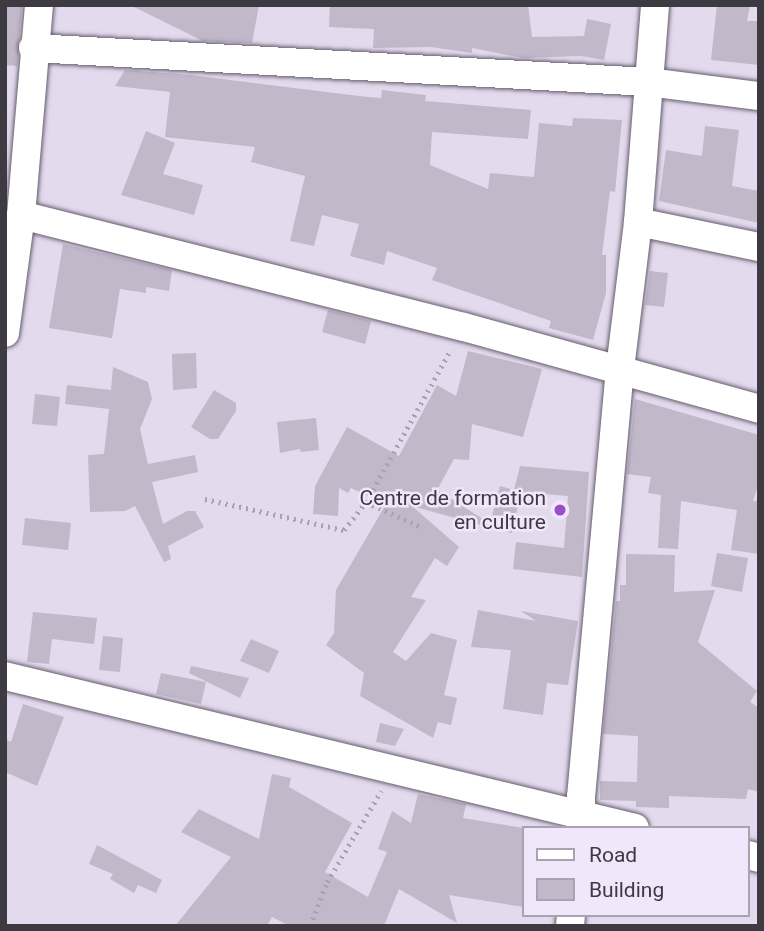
<!DOCTYPE html>
<html>
<head>
<meta charset="utf-8">
<style>
  body { margin:0 }
  #map { position:relative; width:764px; height:931px; overflow:hidden; background:#e3daed; font-family:Roboto,sans-serif }
  div>[style] { position:absolute }
  [style*='--x'] { left:calc(var(--x)*1px); top:calc(var(--y)*1px); width:calc(var(--w)*1px); rotate:calc(var(--a)*1deg) }
  .building>* { inset:0; background:#c1b8ca }
  .path>* { height:4.5px; margin-top:-2.25px; transform-origin:0; background:repeating-linear-gradient(90deg,#a8a1b0 0 2px,transparent 0 7px) }
  .roads { filter:drop-shadow(0 0 2px #655d6d) drop-shadow(0 0 2px #655d6d) }
  .street>* { height:28px; margin:-14px; padding:0 14px; transform-origin:14px; border-radius:14px; background:#fff }
  .dots>* { width:19px; height:19px; translate:-50% -50%; box-sizing:border-box; border:4px solid #f0e7fa; border-radius:50% }
  span { translate:-50% -50%; white-space:nowrap; text-align:center; line-height:1.15; -webkit-text-stroke:5px #f0e7fa; paint-order:stroke }
  .poi-label { font-size:21px; color:#3e3a42 }
  .right { translate:-100% -50%; text-align:right }
  .frame { position:absolute; inset:0; border:7px solid #3e3a42; pointer-events:none }
  .legend { position:absolute; left:522px; top:826px; width:228px; height:91px; box-sizing:border-box; background:#f0e7fa; border:2px solid #a9a2b0; margin:0; padding:9px 12px; list-style:none; font-size:21px; color:#3e3a42 }
  .legend li { display:flex; align-items:center; gap:14px; height:35px }
  .legend b { width:35px; border:2px solid #a9a2b0 }
</style>
</head>
<body>
<div id="map">
  <div class="building">
    <div style="clip-path:polygon(5px 5px,22px 5px,17px 66px,5px 65px)"></div>
    <div style="clip-path:polygon(130px 5px,259px 5px,252px 43px,203px 41px)"></div>
    <div style="clip-path:polygon(330px 5px,528px 5px,532px 37px,584px 36px,587px 19px,611px 24px,604px 60px,581px 56px,523px 58px,472px 48px,472px 53px,431px 47px,373px 48px,374px 29px,329px 27px)"></div>
    <div style="clip-path:polygon(717px 5px,750px 5px,747px 21px,759px 21px,759px 65px,711px 60px)"></div>
    <div style="clip-path:polygon(125px 70px,191px 75px,367px 97px,381px 98px,382px 90px,426px 95px,425px 101px,531px 110px,528px 139px,432px 132px,430px 165px,488px 189px,490px 173px,534px 177px,539px 123px,572px 126px,573px 118px,622px 120px,615px 192px,610px 191px,602px 255px,606px 255px,606px 293px,593px 340px,549px 328px,551px 321px,432px 280px,437px 268px,387px 251px,384px 265px,350px 256px,359px 224px,322px 215px,314px 246px,290px 241px,305px 176px,251px 162px,255px 147px,165px 137px,170px 92px,115px 86px)"></div>
    <div style="clip-path:polygon(705px 126px,739px 130px,732px 186px,759px 191px,759px 223px,659px 201px,666px 150px,702px 156px)"></div>
    <div style="clip-path:polygon(146px 131px,175px 143px,163px 174px,203px 185px,194px 215px,121px 195px)"></div>
    <div style="clip-path:polygon(63px 244px,172px 270px,169px 291px,146px 287px,146px 293px,120px 289px,112px 338px,49px 328px)"></div>
    <div style="clip-path:polygon(650px 271px,668px 273px,664px 307px,645px 305px)"></div>
    <div style="clip-path:polygon(328px 310px,371px 321px,365px 344px,322px 332px)"></div>
    <div style="clip-path:polygon(468px 351px,542px 369px,523px 437px,472px 424px,469px 460px,454px 459px,437px 490px,486px 521px,484px 526px,412px 506px,459px 547px,447px 566px,435px 558px,411px 597px,426px 600px,393px 652px,406px 661px,431px 633px,457px 640px,444px 695px,457px 698px,451px 725px,438px 722px,433px 738px,360px 696px,364px 673px,326px 645px,334px 633px,336px 590px,386px 504px,351px 488px,348px 493px,339px 488px,338px 516px,313px 514px,315px 486px,347px 427px,399px 456px,437px 385px,456px 396px)"></div>
    <div style="clip-path:polygon(196px 353px,197px 388px,173px 390px,172px 354px)"></div>
    <div style="clip-path:polygon(113px 367px,148px 382px,152px 399px,140px 429px,148px 464px,195px 455px,198px 472px,152px 482px,163px 524px,187px 511px,195px 511px,204px 527px,168px 546px,171px 559px,164px 562px,135px 506px,125px 511px,90px 512px,88px 455px,104px 454px,109px 409px,65px 404px,67px 385px,111px 390px)"></div>
    <div style="clip-path:polygon(214px 390px,236px 403px,236px 411px,218px 439px,210px 439px,191px 427px)"></div>
    <div style="clip-path:polygon(35px 394px,60px 397px,57px 426px,32px 424px)"></div>
    <div style="clip-path:polygon(635px 399px,759px 435px,759px 482px,753px 501px,759px 501px,759px 554px,731px 550px,737px 510px,681px 501px,678px 549px,658px 548px,661px 495px,648px 493px,651px 477px,627px 474px)"></div>
    <div style="clip-path:polygon(316px 418px,319px 450px,301px 452px,300px 449px,280px 453px,277px 422px)"></div>
    <div style="clip-path:polygon(520px 466px,589px 472px,582px 577px,513px 569px,516px 542px,564px 548px,568px 496px,521px 492px,512px 533px,489px 527px,500px 486px,514px 490px)"></div>
    <div style="clip-path:polygon(25px 518px,71px 523px,68px 550px,22px 545px)"></div>
    <div style="clip-path:polygon(717px 553px,748px 558px,742px 592px,711px 586px)"></div>
    <div style="clip-path:polygon(626px 554px,675px 555px,674px 592px,715px 590px,698px 642px,757px 691px,750px 702px,759px 708px,759px 792px,748px 789px,746px 799px,669px 796px,669px 808px,636px 807px,636px 801px,600px 800px,600px 781px,637px 782px,638px 736px,603px 734px,616px 601px,620px 601px,620px 585px,626px 585px)"></div>
    <div style="clip-path:polygon(478px 610px,536px 621px,521px 611px,578px 621px,568px 685px,547px 683px,543px 715px,503px 709px,511px 650px,471px 647px)"></div>
    <div style="clip-path:polygon(33px 612px,97px 618px,94px 644px,52px 639px,49px 664px,27px 662px)"></div>
    <div style="clip-path:polygon(103px 636px,123px 638px,120px 672px,99px 670px)"></div>
    <div style="clip-path:polygon(251px 639px,279px 651px,269px 673px,240px 661px)"></div>
    <div style="clip-path:polygon(191px 666px,249px 678px,240px 698px,189px 673px)"></div>
    <div style="clip-path:polygon(161px 673px,206px 682px,201px 704px,156px 694px)"></div>
    <div style="clip-path:polygon(23px 704px,64px 717px,37px 786px,5px 772px,5px 739px,11px 742px)"></div>
    <div style="clip-path:polygon(380px 723px,404px 729px,395px 746px,376px 742px)"></div>
    <div style="clip-path:polygon(272px 774px,291px 778px,289px 787px,352px 823px,325px 872px,368px 897px,387px 852px,378px 849px,392px 811px,411px 823px,418px 794px,466px 804px,463px 818px,524px 828px,524px 907px,449px 895px,457px 923px,399px 889px,384px 926px,290px 926px,272px 917px,267px 926px,175px 926px,231px 857px,181px 832px,199px 809px,259px 839px)"></div>
    <div style="clip-path:polygon(97px 845px,162px 880px,156px 893px,138px 885px,134px 893px,110px 879px,113px 874px,89px 864px)"></div>
  </div>
  <div class="path">
    <div style="--x:205;--y:499;--w:142;--a:12.6"></div>
    <div style="--x:344;--y:530;--w:36;--a:-52"></div>
    <div style="--x:366;--y:502;--w:60;--a:24.4"></div>
    <div style="--x:366;--y:502;--w:175;--a:-60.9"></div>
    <div style="--x:310;--y:926;--w:47;--a:-68.9"></div>
    <div style="--x:327;--y:882;--w:106;--a:-59.3"></div>
  </div>
  <div class="roads">
    <div class="street">
      <div style="--x:33;--y:48;--w:616;--a:3.16"></div>
      <div style="--x:648;--y:82;--w:112;--a:7.2"></div>
      <div style="--x:21;--y:215;--w:457;--a:14.2"></div>
      <div style="--x:464;--y:327;--w:306;--a:15.5"></div>
      <div style="--x:638;--y:222;--w:124;--a:11.7"></div>
      <div style="--x:5;--y:333;--w:119;--a:-82.3"></div>
      <div style="--x:21;--y:215;--w:211;--a:-85.1"></div>
      <div style="--x:5;--y:676;--w:648;--a:13.56"></div>
      <div style="--x:582;--y:828;--w:31;--a:-92"></div>
      <div style="--x:581;--y:797;--w:430;--a:-84.8"></div>
      <div style="--x:620;--y:369;--w:148;--a:-83"></div>
      <div style="--x:638;--y:222;--w:218;--a:-85.5"></div>
      <div style="--x:748;--y:855;--w:11;--a:15"></div>
      <div style="--x:570;--y:926;--w:11;--a:-85"></div>
    </div>
  </div>
  <div class="dots">
    <div style="left:560px;top:510px;background:#9451c6"></div>
  </div>
  <div class="poi-label">
    <span class="right" style="left:546px;top:510px">Centre de formation<br>en culture</span>
  </div>
  <div class="frame"></div>
  <ul class="legend">
  <li><b style="height:9px;background:#fff"></b>Road</li>
  <li><b style="height:19px;background:#c1b8ca"></b>Building</li>
  </ul>
</div>
</body>
</html>
